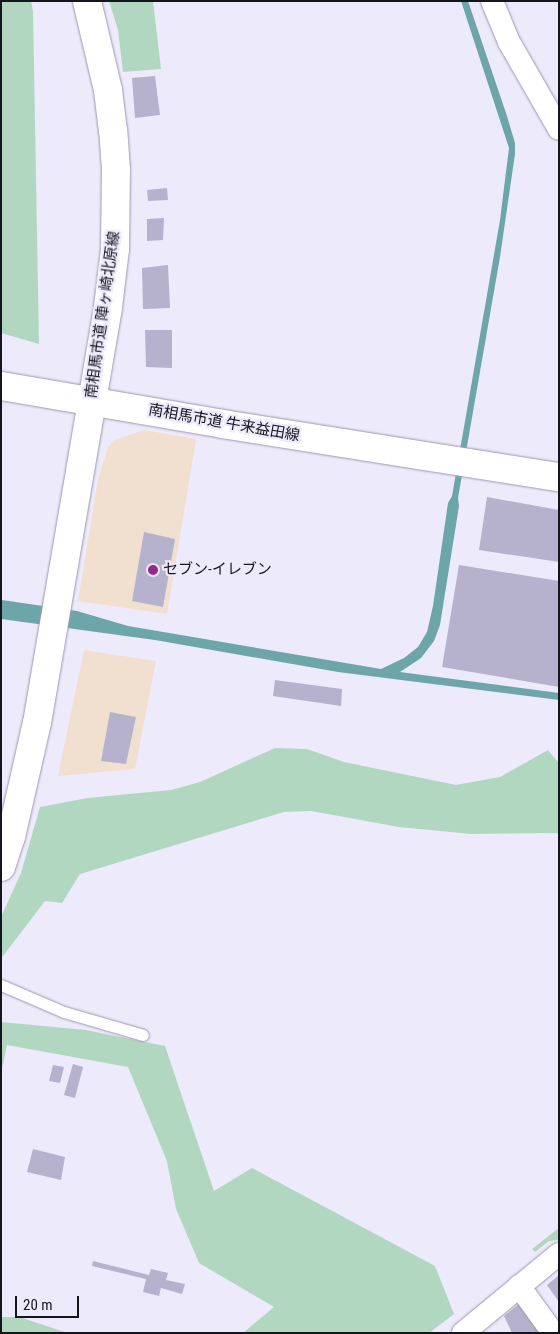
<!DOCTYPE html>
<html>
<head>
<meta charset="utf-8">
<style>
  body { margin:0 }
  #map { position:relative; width:560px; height:1334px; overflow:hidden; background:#edeafb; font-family:"Roboto Condensed","Noto Sans JP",sans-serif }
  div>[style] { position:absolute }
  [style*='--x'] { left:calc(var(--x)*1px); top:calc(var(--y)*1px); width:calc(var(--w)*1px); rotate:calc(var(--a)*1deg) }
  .commercial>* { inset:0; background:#f1e0cf }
  .green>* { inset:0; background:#b2d7c0 }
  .water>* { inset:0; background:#6da6a8 }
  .building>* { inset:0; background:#b6b2cd }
  .roads { filter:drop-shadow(0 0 1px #9b97b1) drop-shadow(0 0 1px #9b97b1) }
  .service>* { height:11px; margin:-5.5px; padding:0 5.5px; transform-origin:5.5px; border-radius:5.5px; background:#fff }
  .minor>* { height:22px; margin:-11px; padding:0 11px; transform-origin:11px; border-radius:11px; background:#fff }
  .tertiary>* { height:28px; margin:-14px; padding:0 14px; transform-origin:14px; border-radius:14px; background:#fff }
  .dots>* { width:14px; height:14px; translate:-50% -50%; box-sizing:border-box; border:2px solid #edeafb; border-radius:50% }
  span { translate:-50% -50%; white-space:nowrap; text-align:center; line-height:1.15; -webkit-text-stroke:4.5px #edeafb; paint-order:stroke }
  .street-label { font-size:15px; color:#16151e }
  .poi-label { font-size:15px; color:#16151e }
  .left { translate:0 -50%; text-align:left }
  .frame { position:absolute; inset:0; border:2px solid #16151e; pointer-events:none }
  .scale { position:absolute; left:15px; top:1296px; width:64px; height:22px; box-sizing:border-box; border:2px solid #16151e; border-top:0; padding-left:6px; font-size:15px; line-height:18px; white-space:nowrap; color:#16151e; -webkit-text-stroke:4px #edeafb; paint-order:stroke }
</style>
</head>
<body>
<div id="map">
  <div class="commercial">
    <div style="clip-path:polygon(144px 430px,196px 439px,167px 614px,78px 601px,98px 480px,108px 447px,115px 440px)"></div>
    <div style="clip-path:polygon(84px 650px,156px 661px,135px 769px,58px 776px)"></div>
  </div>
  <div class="green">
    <div style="clip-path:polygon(1px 1px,31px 1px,33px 11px,39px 344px,1px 333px)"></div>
    <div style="clip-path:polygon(109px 1px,153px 1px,161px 69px,123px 72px,118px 30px)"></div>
    <div style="clip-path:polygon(275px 748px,307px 749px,344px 762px,456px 785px,500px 777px,548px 750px,559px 763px,559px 835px,557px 833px,471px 834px,399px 827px,311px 811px,284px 812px,80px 874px,62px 903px,45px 901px,3px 956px,1px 955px,1px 917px,21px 873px,40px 807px,88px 798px,171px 790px,200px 782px)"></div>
    <div style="clip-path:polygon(1px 1022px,86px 1030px,165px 1046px,214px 1191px,252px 1168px,435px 1266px,454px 1314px,429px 1333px,243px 1333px,274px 1307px,199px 1263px,176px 1209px,167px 1161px,128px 1067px,7px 1045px,1px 1074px)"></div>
    <div style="clip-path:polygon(559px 1228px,559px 1240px,549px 1241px,535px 1252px,532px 1249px)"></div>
    <div style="clip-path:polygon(1px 1317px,19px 1317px,68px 1333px,1px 1333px)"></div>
  </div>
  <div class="water">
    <div style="clip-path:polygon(461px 1px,468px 1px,507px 116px,515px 143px,515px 154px,500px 257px,458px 498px,459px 506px,440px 625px,434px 641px,421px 658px,400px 672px,559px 693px,559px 700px,338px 672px,155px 640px,1px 619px,2px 600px,77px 611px,128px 626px,381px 669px,404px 658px,418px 647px,427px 632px,433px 606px,448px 503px,452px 496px,500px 220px,509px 148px)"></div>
  </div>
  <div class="building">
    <div style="clip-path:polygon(155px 76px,160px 115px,135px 118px,132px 78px)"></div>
    <div style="clip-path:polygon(167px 188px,168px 200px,148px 201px,147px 190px)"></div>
    <div style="clip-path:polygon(164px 218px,163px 240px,147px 241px,147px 219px)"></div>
    <div style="clip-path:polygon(168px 265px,170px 308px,143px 309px,142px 268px)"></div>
    <div style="clip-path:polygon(145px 330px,172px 330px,172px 368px,146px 367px)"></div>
    <div style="clip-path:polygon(487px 497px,559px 510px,559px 562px,479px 550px)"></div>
    <div style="clip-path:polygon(144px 532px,175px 539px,163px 607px,132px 601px)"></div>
    <div style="clip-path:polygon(459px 565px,559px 581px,559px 687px,442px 667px)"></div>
    <div style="clip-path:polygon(275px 680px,342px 689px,341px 706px,273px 696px)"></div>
    <div style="clip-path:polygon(110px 712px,136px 717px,126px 764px,101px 761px)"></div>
    <div style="clip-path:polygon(73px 1064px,83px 1067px,75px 1098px,64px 1095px)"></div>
    <div style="clip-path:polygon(53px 1065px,64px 1067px,60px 1083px,49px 1081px)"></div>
    <div style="clip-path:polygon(33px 1149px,65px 1157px,61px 1180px,27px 1172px)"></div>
    <div style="clip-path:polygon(93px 1261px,149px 1275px,151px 1269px,168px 1273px,166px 1280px,185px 1284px,182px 1294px,161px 1288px,159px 1296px,143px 1292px,146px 1279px,92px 1266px)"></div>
    <div style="clip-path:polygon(559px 1275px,559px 1302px,547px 1285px)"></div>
    <div style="clip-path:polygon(520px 1303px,540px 1333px,512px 1333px,504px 1316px)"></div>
  </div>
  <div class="roads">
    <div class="service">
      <div style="--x:1;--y:985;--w:69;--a:23.2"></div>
      <div style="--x:64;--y:1012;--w:82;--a:16.2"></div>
    </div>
    <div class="minor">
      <div style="--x:492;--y:1;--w:44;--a:67.5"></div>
      <div style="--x:509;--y:42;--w:100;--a:60.1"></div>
      <div style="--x:519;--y:1286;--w:58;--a:54.1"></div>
      <div style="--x:463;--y:1333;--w:124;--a:-39.5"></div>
    </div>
    <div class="tertiary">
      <div style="--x:1;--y:386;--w:225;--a:9.7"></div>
      <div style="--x:223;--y:424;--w:340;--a:9"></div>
      <div style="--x:1;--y:867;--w:32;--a:-72"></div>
      <div style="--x:11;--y:837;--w:117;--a:-77.2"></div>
      <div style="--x:37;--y:723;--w:422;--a:-80.3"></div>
      <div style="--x:108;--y:307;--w:58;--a:-83.1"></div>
      <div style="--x:115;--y:249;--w:79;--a:-89.3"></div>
      <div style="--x:116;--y:170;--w:39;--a:-94"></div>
      <div style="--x:113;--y:131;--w:41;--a:-97"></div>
      <div style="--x:108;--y:90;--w:91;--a:-103.3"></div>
    </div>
  </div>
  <div class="dots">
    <div style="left:153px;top:570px;background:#982887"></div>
  </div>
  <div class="street-label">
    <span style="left:103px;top:315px;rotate:-82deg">南相馬市道 陣ヶ崎北原線</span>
    <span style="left:224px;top:423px;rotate:10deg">南相馬市道 牛来益田線</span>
  </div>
  <div class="poi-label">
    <span class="left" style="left:163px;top:570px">セブン-イレブン</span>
  </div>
  <div class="frame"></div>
  <div class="scale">20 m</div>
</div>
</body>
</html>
